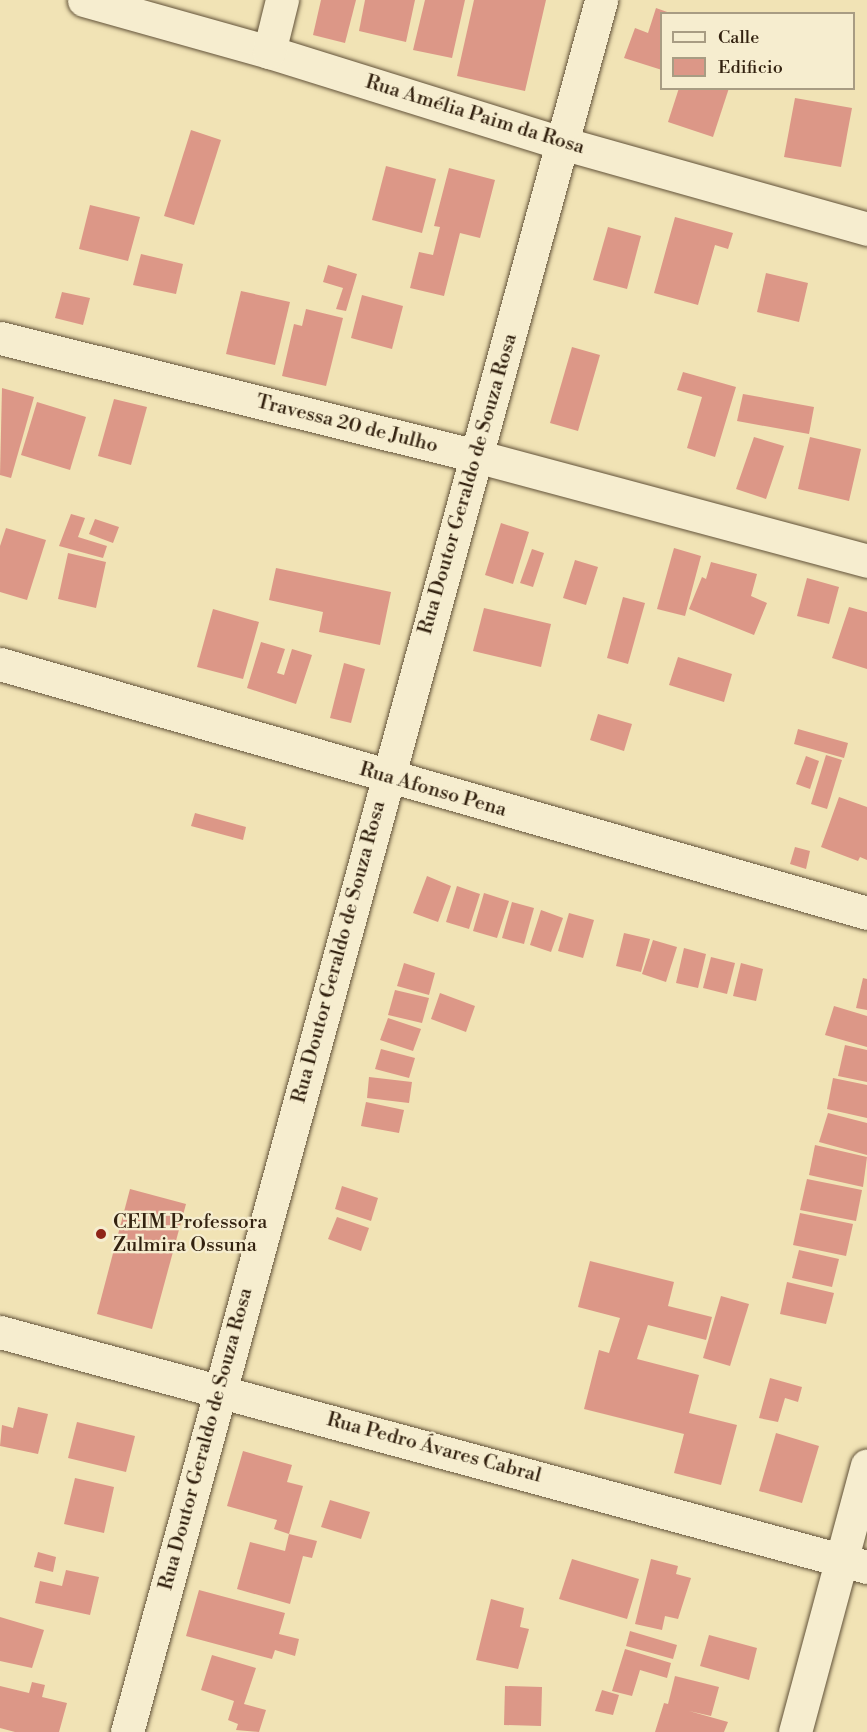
<!DOCTYPE html>
<html>
<head>
<meta charset="utf-8">
<style>
  body { margin:0 }
  #map { position:relative; width:867px; height:1732px; overflow:hidden; background:#f1e3b5; font-family:"Libre Bodoni",serif }
  div>[style] { position:absolute }
  [style*='--x'] { left:calc(var(--x)*1px); top:calc(var(--y)*1px); width:calc(var(--w)*1px); rotate:calc(var(--a)*1deg) }
  .building>* { inset:0; background:#dc9787 }
  .roads { filter:drop-shadow(0 0 2px #625239) drop-shadow(0 0 2px #625239) }
  .minor>* { height:33px; margin:-16.5px; padding:0 16.5px; transform-origin:16.5px; border-radius:16.5px; background:#f6edcf }
  .dots>* { width:16px; height:16px; translate:-50% -50%; box-sizing:border-box; border:3px solid #f6edcf; border-radius:50% }
  span { translate:-50% -50%; white-space:nowrap; text-align:center; line-height:1.15; -webkit-text-stroke:4.5px #f6edcf; paint-order:stroke }
  .street-label { font-size:20px; color:#332210 }
  .poi-label { font-size:20px; color:#332210 }
  .left { translate:0 -50%; text-align:left }
  .legend { position:absolute; left:660px; top:12px; width:195px; height:78px; box-sizing:border-box; background:#f6edcf; border:2px solid #a89c83; margin:0; padding:8px 10px; list-style:none; font-size:18px; color:#332210 }
  .legend li { display:flex; align-items:center; gap:12px; height:30px }
  .legend b { width:30px; border:2px solid #a89c83 }
</style>
</head>
<body>
<div id="map">
  <div class="building">
    <div style="clip-path:polygon(321px 0,356px 0,345px 43px,313px 35px)"></div>
    <div style="clip-path:polygon(365px 0,415px 0,406px 42px,359px 31px)"></div>
    <div style="clip-path:polygon(425px 0,465px 0,452px 58px,413px 50px)"></div>
    <div style="clip-path:polygon(474px 0,546px 0,525px 91px,457px 76px)"></div>
    <div style="clip-path:polygon(656px 8px,670px 13px,662px 14px,662px 70px,624px 58px,635px 28px,648px 33px)"></div>
    <div style="clip-path:polygon(679px 88px,729px 88px,713px 137px,668px 122px)"></div>
    <div style="clip-path:polygon(795px 98px,852px 108px,841px 167px,784px 157px)"></div>
    <div style="clip-path:polygon(191px 130px,221px 140px,194px 225px,164px 216px)"></div>
    <div style="clip-path:polygon(386px 166px,436px 179px,422px 233px,372px 220px)"></div>
    <div style="clip-path:polygon(449px 168px,495px 180px,480px 238px,460px 233px,444px 296px,410px 288px,419px 252px,433px 255px,440px 227px,434px 226px)"></div>
    <div style="clip-path:polygon(90px 205px,140px 217px,128px 261px,79px 249px)"></div>
    <div style="clip-path:polygon(675px 217px,733px 233px,728px 249px,715px 245px,698px 305px,654px 293px)"></div>
    <div style="clip-path:polygon(608px 227px,641px 236px,627px 289px,593px 280px)"></div>
    <div style="clip-path:polygon(141px 254px,183px 264px,176px 294px,133px 285px)"></div>
    <div style="clip-path:polygon(328px 265px,357px 274px,346px 311px,336px 309px,343px 288px,323px 282px)"></div>
    <div style="clip-path:polygon(766px 273px,808px 283px,799px 322px,757px 312px)"></div>
    <div style="clip-path:polygon(241px 291px,290px 302px,275px 365px,226px 354px)"></div>
    <div style="clip-path:polygon(62px 292px,90px 298px,83px 325px,55px 318px)"></div>
    <div style="clip-path:polygon(362px 295px,403px 306px,392px 349px,351px 338px)"></div>
    <div style="clip-path:polygon(306px 309px,343px 318px,326px 386px,282px 376px,294px 324px,302px 326px)"></div>
    <div style="clip-path:polygon(572px 347px,600px 355px,578px 431px,550px 423px)"></div>
    <div style="clip-path:polygon(683px 372px,736px 387px,715px 457px,687px 448px,702px 397px,677px 390px)"></div>
    <div style="clip-path:polygon(2px 388px,34px 397px,11px 478px,0 475px)"></div>
    <div style="clip-path:polygon(743px 394px,814px 407px,809px 434px,737px 421px)"></div>
    <div style="clip-path:polygon(114px 399px,147px 407px,131px 465px,98px 456px)"></div>
    <div style="clip-path:polygon(37px 402px,86px 417px,70px 470px,21px 455px)"></div>
    <div style="clip-path:polygon(754px 437px,784px 446px,766px 499px,736px 489px)"></div>
    <div style="clip-path:polygon(810px 437px,861px 449px,849px 501px,798px 489px)"></div>
    <div style="clip-path:polygon(71px 514px,85px 518px,78px 537px,107px 546px,103px 558px,59px 546px)"></div>
    <div style="clip-path:polygon(95px 519px,119px 527px,113px 543px,89px 534px)"></div>
    <div style="clip-path:polygon(501px 523px,529px 532px,513px 584px,485px 575px)"></div>
    <div style="clip-path:polygon(6px 528px,46px 540px,27px 600px,0 592px,0 546px)"></div>
    <div style="clip-path:polygon(674px 548px,701px 556px,685px 616px,657px 609px)"></div>
    <div style="clip-path:polygon(532px 549px,544px 553px,533px 587px,520px 583px)"></div>
    <div style="clip-path:polygon(68px 553px,106px 562px,96px 608px,58px 599px)"></div>
    <div style="clip-path:polygon(575px 560px,598px 567px,586px 605px,563px 598px)"></div>
    <div style="clip-path:polygon(711px 562px,757px 574px,751px 596px,767px 603px,754px 635px,689px 609px,702px 577px,706px 579px)"></div>
    <div style="clip-path:polygon(276px 568px,391px 592px,380px 645px,319px 632px,323px 612px,269px 600px)"></div>
    <div style="clip-path:polygon(807px 578px,839px 587px,829px 624px,797px 616px)"></div>
    <div style="clip-path:polygon(623px 597px,645px 603px,628px 664px,607px 658px)"></div>
    <div style="clip-path:polygon(849px 607px,867px 612px,867px 669px,832px 658px)"></div>
    <div style="clip-path:polygon(484px 608px,551px 624px,541px 667px,473px 651px)"></div>
    <div style="clip-path:polygon(213px 609px,259px 622px,243px 679px,197px 667px)"></div>
    <div style="clip-path:polygon(261px 642px,285px 649px,277px 673px,284px 675px,292px 649px,312px 655px,296px 704px,247px 688px)"></div>
    <div style="clip-path:polygon(678px 657px,732px 674px,724px 702px,669px 685px)"></div>
    <div style="clip-path:polygon(344px 663px,365px 669px,351px 723px,330px 718px)"></div>
    <div style="clip-path:polygon(598px 714px,632px 724px,624px 751px,590px 740px)"></div>
    <div style="clip-path:polygon(798px 729px,848px 743px,844px 758px,794px 744px)"></div>
    <div style="clip-path:polygon(826px 755px,842px 760px,827px 809px,811px 804px)"></div>
    <div style="clip-path:polygon(806px 756px,819px 761px,810px 789px,796px 784px)"></div>
    <div style="clip-path:polygon(839px 797px,867px 807px,867px 860px,860px 857px,858px 861px,821px 847px)"></div>
    <div style="clip-path:polygon(195px 813px,246px 827px,243px 840px,191px 826px)"></div>
    <div style="clip-path:polygon(795px 847px,810px 851px,806px 869px,790px 864px)"></div>
    <div style="clip-path:polygon(427px 876px,451px 886px,438px 922px,413px 913px)"></div>
    <div style="clip-path:polygon(457px 886px,480px 894px,469px 929px,446px 922px)"></div>
    <div style="clip-path:polygon(484px 893px,509px 901px,497px 938px,473px 931px)"></div>
    <div style="clip-path:polygon(512px 902px,534px 908px,524px 944px,502px 938px)"></div>
    <div style="clip-path:polygon(541px 910px,563px 918px,551px 952px,530px 945px)"></div>
    <div style="clip-path:polygon(569px 913px,594px 920px,583px 958px,558px 951px)"></div>
    <div style="clip-path:polygon(624px 933px,650px 939px,641px 972px,616px 966px)"></div>
    <div style="clip-path:polygon(653px 940px,677px 947px,666px 982px,642px 974px)"></div>
    <div style="clip-path:polygon(684px 948px,706px 954px,698px 988px,676px 983px)"></div>
    <div style="clip-path:polygon(711px 957px,735px 963px,727px 994px,703px 988px)"></div>
    <div style="clip-path:polygon(404px 963px,435px 973px,429px 995px,397px 986px)"></div>
    <div style="clip-path:polygon(741px 963px,763px 969px,756px 1001px,733px 996px)"></div>
    <div style="clip-path:polygon(863px 978px,867px 979px,867px 1010px,856px 1008px)"></div>
    <div style="clip-path:polygon(395px 990px,429px 998px,422px 1023px,388px 1015px)"></div>
    <div style="clip-path:polygon(440px 993px,475px 1006px,466px 1032px,431px 1019px)"></div>
    <div style="clip-path:polygon(834px 1006px,867px 1016px,867px 1047px,825px 1035px)"></div>
    <div style="clip-path:polygon(388px 1018px,421px 1029px,413px 1051px,380px 1040px)"></div>
    <div style="clip-path:polygon(845px 1045px,867px 1050px,867px 1082px,838px 1076px)"></div>
    <div style="clip-path:polygon(381px 1049px,415px 1058px,409px 1078px,375px 1069px)"></div>
    <div style="clip-path:polygon(369px 1077px,412px 1082px,409px 1103px,367px 1098px)"></div>
    <div style="clip-path:polygon(833px 1078px,867px 1085px,867px 1118px,827px 1109px)"></div>
    <div style="clip-path:polygon(366px 1102px,404px 1110px,399px 1133px,361px 1126px)"></div>
    <div style="clip-path:polygon(828px 1113px,867px 1123px,867px 1155px,819px 1142px)"></div>
    <div style="clip-path:polygon(815px 1145px,867px 1157px,863px 1187px,809px 1175px)"></div>
    <div style="clip-path:polygon(807px 1179px,862px 1190px,856px 1221px,800px 1210px)"></div>
    <div style="clip-path:polygon(342px 1186px,378px 1198px,371px 1221px,335px 1209px)"></div>
    <div style="clip-path:polygon(130px 1189px,186px 1204px,152px 1329px,97px 1314px)"></div>
    <div style="clip-path:polygon(800px 1213px,853px 1224px,846px 1256px,793px 1245px)"></div>
    <div style="clip-path:polygon(337px 1217px,369px 1228px,361px 1251px,328px 1239px)"></div>
    <div style="clip-path:polygon(799px 1250px,839px 1259px,832px 1287px,792px 1278px)"></div>
    <div style="clip-path:polygon(590px 1261px,674px 1282px,668px 1306px,712px 1317px,706px 1340px,648px 1325px,637px 1359px,699px 1375px,689px 1413px,737px 1425px,721px 1485px,674px 1473px,684px 1434px,584px 1409px,599px 1350px,609px 1353px,620px 1318px,578px 1307px)"></div>
    <div style="clip-path:polygon(787px 1282px,834px 1293px,826px 1324px,780px 1314px)"></div>
    <div style="clip-path:polygon(721px 1296px,749px 1304px,730px 1366px,703px 1358px)"></div>
    <div style="clip-path:polygon(770px 1378px,802px 1387px,798px 1402px,785px 1398px,778px 1422px,759px 1418px)"></div>
    <div style="clip-path:polygon(18px 1407px,48px 1414px,38px 1454px,0 1446px,2px 1425px,13px 1428px)"></div>
    <div style="clip-path:polygon(77px 1422px,135px 1436px,126px 1472px,68px 1458px)"></div>
    <div style="clip-path:polygon(776px 1433px,819px 1446px,802px 1503px,759px 1491px)"></div>
    <div style="clip-path:polygon(243px 1451px,292px 1465px,287px 1482px,303px 1486px,289px 1534px,274px 1529px,277px 1520px,227px 1506px)"></div>
    <div style="clip-path:polygon(75px 1478px,114px 1487px,104px 1533px,64px 1524px)"></div>
    <div style="clip-path:polygon(330px 1500px,370px 1512px,361px 1539px,321px 1527px)"></div>
    <div style="clip-path:polygon(289px 1534px,317px 1541px,312px 1558px,303px 1556px,290px 1604px,237px 1589px,250px 1542px,285px 1551px)"></div>
    <div style="clip-path:polygon(38px 1552px,56px 1557px,53px 1572px,34px 1567px)"></div>
    <div style="clip-path:polygon(572px 1559px,639px 1579px,627px 1619px,559px 1599px)"></div>
    <div style="clip-path:polygon(651px 1559px,678px 1566px,676px 1574px,691px 1578px,678px 1619px,665px 1616px,662px 1630px,635px 1624px)"></div>
    <div style="clip-path:polygon(66px 1570px,99px 1577px,90px 1615px,35px 1603px,40px 1581px,62px 1586px)"></div>
    <div style="clip-path:polygon(199px 1590px,285px 1613px,279px 1634px,299px 1639px,295px 1656px,275px 1650px,272px 1659px,186px 1636px)"></div>
    <div style="clip-path:polygon(491px 1599px,524px 1608px,520px 1627px,529px 1629px,518px 1669px,476px 1660px)"></div>
    <div style="clip-path:polygon(0 1617px,44px 1630px,32px 1668px,0 1661px)"></div>
    <div style="clip-path:polygon(630px 1631px,677px 1645px,673px 1659px,626px 1646px)"></div>
    <div style="clip-path:polygon(709px 1635px,757px 1648px,749px 1680px,700px 1666px)"></div>
    <div style="clip-path:polygon(625px 1649px,671px 1663px,667px 1678px,640px 1670px,632px 1696px,612px 1691px)"></div>
    <div style="clip-path:polygon(212px 1655px,256px 1668px,244px 1704px,266px 1710px,259px 1732px,236px 1730px,238px 1724px,228px 1720px,234px 1701px,201px 1690px)"></div>
    <div style="clip-path:polygon(675px 1676px,719px 1687px,711px 1716px,689px 1711px,728px 1722px,724px 1732px,655px 1732px,664px 1703px,668px 1704px)"></div>
    <div style="clip-path:polygon(32px 1682px,45px 1685px,42px 1697px,67px 1703px,59px 1732px,15px 1732px,0 1728px,0 1686px,29px 1693px)"></div>
    <div style="clip-path:polygon(505px 1686px,542px 1687px,541px 1726px,504px 1725px)"></div>
    <div style="clip-path:polygon(602px 1690px,619px 1695px,613px 1715px,595px 1711px)"></div>
  </div>
  <div class="roads">
    <div class="minor">
      <div style="--x:84;--y:0;--w:192;--a:15.7"></div>
      <div style="--x:269;--y:52;--w:307;--a:17.3"></div>
      <div style="--x:562;--y:143;--w:317;--a:15.7"></div>
      <div style="--x:269;--y:52;--w:54;--a:-76"></div>
      <div style="--x:0;--y:338;--w:490;--a:13.9"></div>
      <div style="--x:476;--y:456;--w:405;--a:15"></div>
      <div style="--x:0;--y:664;--w:902;--a:16.02"></div>
      <div style="--x:0;--y:1332;--w:898;--a:15.17"></div>
      <div style="--x:127;--y:1732;--w:1796;--a:-74.69"></div>
      <div style="--x:795;--y:1732;--w:276;--a:-74.9"></div>
    </div>
  </div>
  <div class="dots">
    <div style="left:101px;top:1234px;background:#8f2418"></div>
  </div>
  <div class="street-label">
    <span style="left:475px;top:115px;rotate:17deg">Rua Amélia Paim da Rosa</span>
    <span style="left:347px;top:424px;rotate:14deg">Travessa 20 de Julho</span>
    <span style="left:468px;top:484px;rotate:-74deg">Rua Doutor Geraldo de Souza Rosa</span>
    <span style="left:433px;top:790px;rotate:16deg">Rua Afonso Pena</span>
    <span style="left:339px;top:952px;rotate:-75deg">Rua Doutor Geraldo de Souza Rosa</span>
    <span style="left:206px;top:1439px;rotate:-75deg">Rua Doutor Geraldo de Souza Rosa</span>
    <span style="left:434px;top:1448px;rotate:15deg">Rua Pedro Ávares Cabral</span>
  </div>
  <div class="poi-label">
    <span class="left" style="left:113px;top:1234px">CEIM Professora<br>Zulmira Ossuna</span>
  </div>
  <ul class="legend">
  <li><b style="height:8px;background:#f6edcf"></b>Calle</li>
  <li><b style="height:16px;background:#dc9787"></b>Edificio</li>
  </ul>
</div>
</body>
</html>
